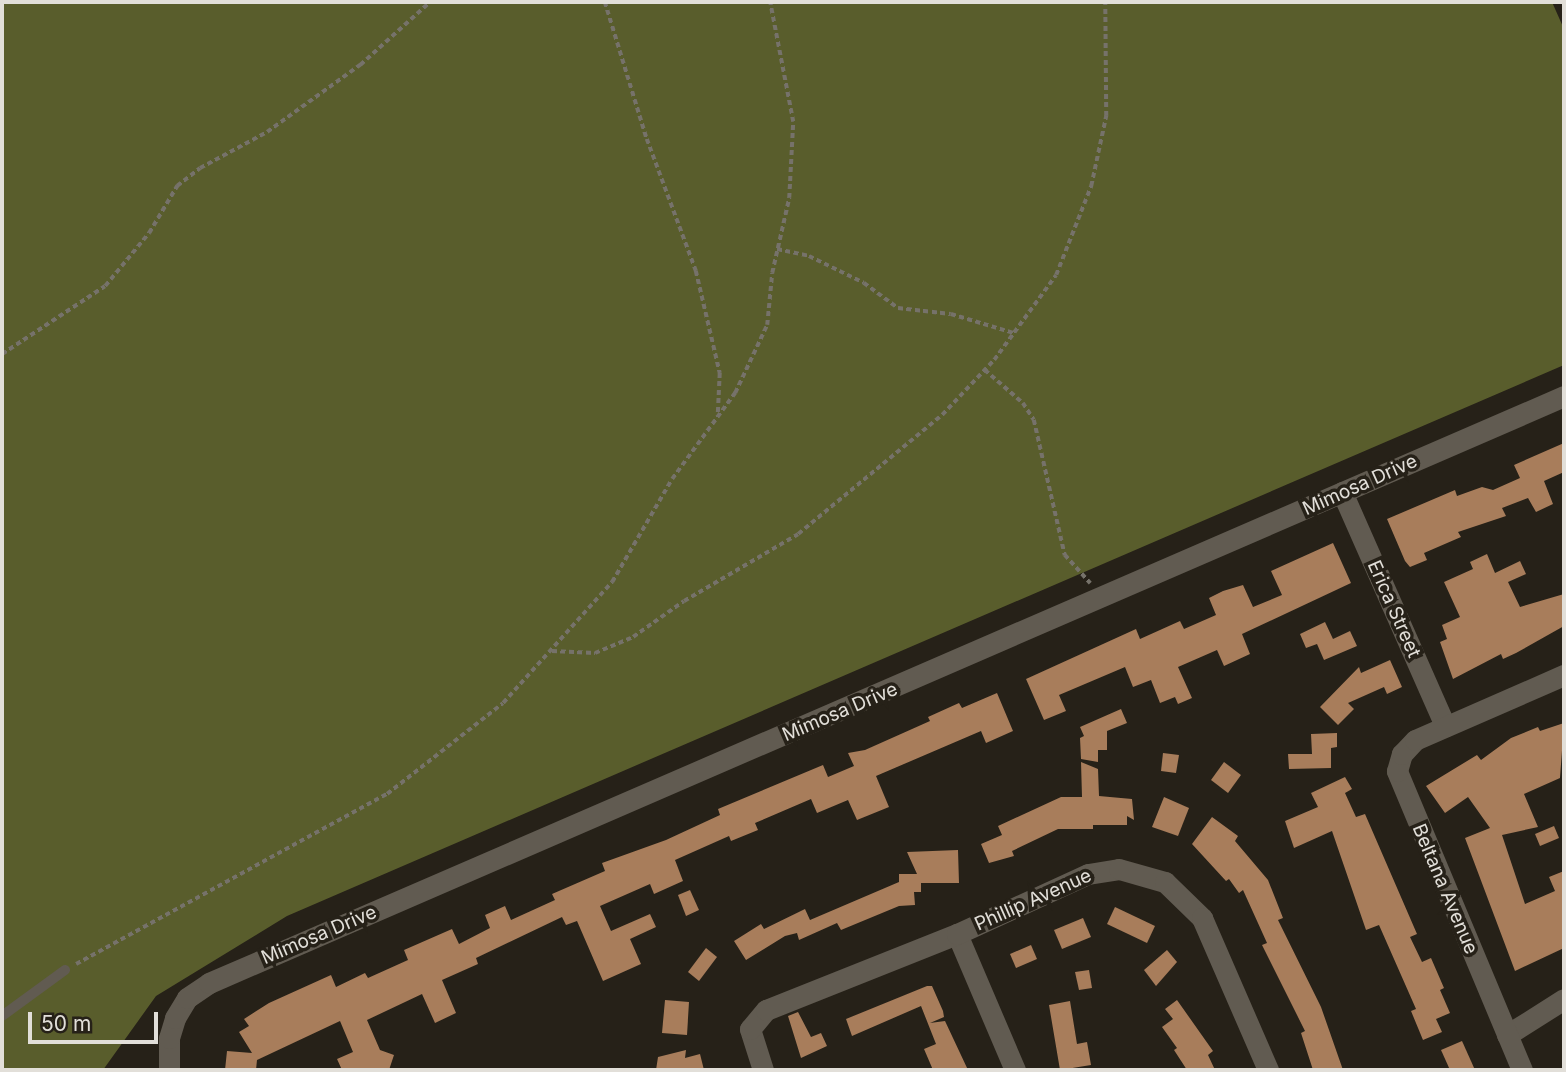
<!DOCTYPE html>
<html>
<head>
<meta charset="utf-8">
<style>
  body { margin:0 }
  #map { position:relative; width:1566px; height:1072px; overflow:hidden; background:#262118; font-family:Inter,sans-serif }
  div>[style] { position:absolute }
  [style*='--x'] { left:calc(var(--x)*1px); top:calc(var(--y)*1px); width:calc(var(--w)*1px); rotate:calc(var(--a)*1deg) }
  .forest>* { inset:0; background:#595d2c }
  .building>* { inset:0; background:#a87d5b }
  .path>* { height:3.5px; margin-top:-1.75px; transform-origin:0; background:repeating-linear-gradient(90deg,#76726a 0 5px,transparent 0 8.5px) }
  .lane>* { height:10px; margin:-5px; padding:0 5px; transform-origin:5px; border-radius:5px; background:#615b51 }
  .street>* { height:21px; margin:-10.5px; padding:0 10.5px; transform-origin:10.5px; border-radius:10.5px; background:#615b51 }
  span { translate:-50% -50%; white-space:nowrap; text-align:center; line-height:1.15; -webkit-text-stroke:7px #262118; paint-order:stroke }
  .street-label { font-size:19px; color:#e2dfd9 }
  .frame { position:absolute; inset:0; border:4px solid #e2dfd9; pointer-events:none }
  .scale { position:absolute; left:28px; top:1012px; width:130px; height:32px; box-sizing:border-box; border:4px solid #e2dfd9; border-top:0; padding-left:9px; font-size:21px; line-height:24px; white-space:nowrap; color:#e2dfd9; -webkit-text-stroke:5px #262118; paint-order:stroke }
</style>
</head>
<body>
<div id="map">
  <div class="forest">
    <div style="clip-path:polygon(2px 2px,1552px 2px,1564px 29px,1564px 365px,287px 916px,156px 996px,103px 1070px,2px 1070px)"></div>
  </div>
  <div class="building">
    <div style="clip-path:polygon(1564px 443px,1564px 472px,1544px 481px,1553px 504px,1536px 512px,1528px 498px,1502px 508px,1506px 516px,1458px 532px,1461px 537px,1424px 553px,1427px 560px,1410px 567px,1405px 561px,1387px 519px,1455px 490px,1457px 496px,1482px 487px,1493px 490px,1520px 478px,1514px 465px)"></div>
    <div style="clip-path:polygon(1333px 543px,1351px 583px,1242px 634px,1250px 654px,1224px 666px,1217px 650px,1178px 667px,1192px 698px,1178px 704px,1175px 697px,1160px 703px,1151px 680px,1133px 687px,1125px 667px,1059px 695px,1066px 711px,1044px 720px,1026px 679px,1136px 629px,1140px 639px,1180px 621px,1184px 629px,1216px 615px,1209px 598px,1223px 591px,1243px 585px,1253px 607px,1282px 595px,1271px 571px)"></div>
    <div style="clip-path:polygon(1487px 554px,1495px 573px,1520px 561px,1526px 574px,1508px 582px,1520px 607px,1564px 594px,1564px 626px,1516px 653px,1503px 659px,1501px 654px,1453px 679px,1440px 642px,1447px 639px,1442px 625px,1460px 617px,1444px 582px,1473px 569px,1470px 562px)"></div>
    <div style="clip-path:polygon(1325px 622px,1333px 639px,1350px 631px,1357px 646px,1324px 660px,1317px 644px,1306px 648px,1300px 634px)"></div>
    <div style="clip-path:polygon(1390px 660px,1402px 687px,1387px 694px,1384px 687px,1348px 703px,1354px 709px,1338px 725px,1320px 707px,1359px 667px,1361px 673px)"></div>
    <div style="clip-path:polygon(997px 693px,1013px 731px,986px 743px,981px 731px,876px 776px,889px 807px,857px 820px,848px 800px,817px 813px,811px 799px,755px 823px,758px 830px,731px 841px,729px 836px,675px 860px,683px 881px,654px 894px,650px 884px,600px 906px,611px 931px,650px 914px,656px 927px,630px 939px,641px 964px,603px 981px,577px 921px,566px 925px,562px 917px,476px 958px,478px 964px,442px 980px,456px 1013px,435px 1023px,422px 994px,367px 1020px,380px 1050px,394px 1055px,389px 1070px,342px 1070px,337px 1059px,353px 1052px,340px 1021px,257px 1060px,256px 1070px,225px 1070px,227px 1051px,252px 1053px,239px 1032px,249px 1026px,244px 1019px,269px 1003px,331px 975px,336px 987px,365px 973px,368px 978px,408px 960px,404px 950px,452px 929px,459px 944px,490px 928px,485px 915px,505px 906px,511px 920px,555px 900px,552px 894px,605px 871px,602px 863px,666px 840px,720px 815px,718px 809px,823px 765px,828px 777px,854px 766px,848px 753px,865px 750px,930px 721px,928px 717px,959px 703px,962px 708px)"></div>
    <div style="clip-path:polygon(1121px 709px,1127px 723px,1107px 731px,1107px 750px,1098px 750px,1098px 762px,1081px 759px,1080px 738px,1084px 736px,1080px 727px)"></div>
    <div style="clip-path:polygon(1564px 723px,1560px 778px,1524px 794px,1538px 827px,1502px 835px,1525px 904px,1555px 891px,1549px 877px,1564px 871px,1564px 948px,1515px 971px,1465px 838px,1490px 828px,1468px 797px,1445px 813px,1426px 786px,1477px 755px,1481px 760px,1511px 738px,1538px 727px,1540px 731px)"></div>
    <div style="clip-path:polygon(1337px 733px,1337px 747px,1331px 748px,1331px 768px,1289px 769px,1288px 754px,1312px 754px,1311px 734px)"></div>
    <div style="clip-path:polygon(1163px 753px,1179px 755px,1176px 773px,1161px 771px)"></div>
    <div style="clip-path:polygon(1081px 762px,1098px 769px,1099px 796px,1132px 799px,1134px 820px,1127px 816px,1127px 825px,1093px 825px,1093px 829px,1058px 829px,1012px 851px,1014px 856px,989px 863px,981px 844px,1002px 835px,998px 826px,1061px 797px,1082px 797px)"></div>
    <div style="clip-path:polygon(1224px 762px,1241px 775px,1228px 793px,1211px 780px)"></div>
    <div style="clip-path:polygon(1345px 777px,1352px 789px,1345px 793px,1356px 817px,1365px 814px,1417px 934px,1410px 937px,1422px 962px,1431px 958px,1444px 988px,1440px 990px,1450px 1013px,1436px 1019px,1442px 1032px,1423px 1040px,1411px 1011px,1416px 1009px,1379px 925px,1366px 930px,1332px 831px,1294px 848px,1285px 821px,1318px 807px,1311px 793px)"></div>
    <div style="clip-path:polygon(1164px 797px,1189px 808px,1178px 836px,1152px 827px)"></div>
    <div style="clip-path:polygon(1212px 817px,1238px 836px,1235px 841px,1268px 880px,1283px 918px,1278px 920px,1321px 1007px,1343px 1070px,1313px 1070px,1301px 1033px,1305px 1031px,1262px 945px,1267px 943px,1243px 890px,1239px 893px,1229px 879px,1226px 881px,1192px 844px)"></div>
    <div style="clip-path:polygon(1554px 826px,1559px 838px,1540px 846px,1535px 834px)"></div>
    <div style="clip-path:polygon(958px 850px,959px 883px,921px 883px,921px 892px,914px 892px,915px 905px,899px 906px,841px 930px,837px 923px,799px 940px,797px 933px,785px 936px,746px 960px,734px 941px,761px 924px,764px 929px,805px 909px,810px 920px,899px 882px,899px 874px,917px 874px,907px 852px)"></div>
    <div style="clip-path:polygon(690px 890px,699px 910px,686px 916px,678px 895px)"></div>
    <div style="clip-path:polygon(1115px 907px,1155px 926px,1147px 943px,1107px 924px)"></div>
    <div style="clip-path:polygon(1083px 918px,1091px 937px,1062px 949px,1054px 930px)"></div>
    <div style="clip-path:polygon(1031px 945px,1037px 959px,1016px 968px,1010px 954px)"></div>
    <div style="clip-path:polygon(706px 948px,717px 957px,699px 981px,688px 972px)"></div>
    <div style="clip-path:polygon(1167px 950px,1177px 962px,1156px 986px,1144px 970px)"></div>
    <div style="clip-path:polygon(1089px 970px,1092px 988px,1079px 990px,1075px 972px)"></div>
    <div style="clip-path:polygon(927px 986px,932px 986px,943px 1011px,944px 1017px,930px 1023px,945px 1021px,968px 1070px,933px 1070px,924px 1049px,936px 1044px,921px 1006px,852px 1036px,846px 1019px)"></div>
    <div style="clip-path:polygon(665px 1000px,689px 1002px,687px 1035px,662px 1033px)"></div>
    <div style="clip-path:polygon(1177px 1000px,1213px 1051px,1208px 1055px,1215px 1070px,1187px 1070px,1174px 1050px,1177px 1048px,1162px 1027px,1173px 1019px,1165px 1009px)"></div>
    <div style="clip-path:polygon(1070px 1001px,1077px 1044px,1087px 1042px,1091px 1065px,1060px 1070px,1049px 1005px)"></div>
    <div style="clip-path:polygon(798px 1012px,811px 1037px,821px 1033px,827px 1046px,801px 1058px,788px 1016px)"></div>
    <div style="clip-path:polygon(1462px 1041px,1475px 1070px,1450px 1070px,1441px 1050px)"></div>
    <div style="clip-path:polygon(686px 1050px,685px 1058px,700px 1054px,704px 1070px,656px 1070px,658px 1057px)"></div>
  </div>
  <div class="path">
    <div style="--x:605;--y:2;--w:143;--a:73"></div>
    <div style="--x:647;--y:139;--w:141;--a:69.6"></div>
    <div style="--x:696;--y:271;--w:105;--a:76.8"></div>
    <div style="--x:720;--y:373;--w:43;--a:92.7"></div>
    <div style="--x:777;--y:249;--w:33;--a:12"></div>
    <div style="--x:809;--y:256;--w:61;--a:26.1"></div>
    <div style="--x:864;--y:283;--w:42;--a:36.3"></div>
    <div style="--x:898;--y:308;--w:53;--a:6.5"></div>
    <div style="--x:951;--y:314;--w:66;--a:16.8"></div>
    <div style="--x:2;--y:354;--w:123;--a:-33.4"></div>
    <div style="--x:105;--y:286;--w:69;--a:-50.3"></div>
    <div style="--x:149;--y:233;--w:55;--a:-59.2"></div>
    <div style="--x:177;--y:186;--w:29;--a:-38"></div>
    <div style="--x:200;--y:168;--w:76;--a:-28.2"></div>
    <div style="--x:267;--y:132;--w:115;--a:-35.8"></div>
    <div style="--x:360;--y:65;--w:94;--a:-42"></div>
    <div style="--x:985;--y:370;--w:50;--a:41"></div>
    <div style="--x:1023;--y:403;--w:20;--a:57"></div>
    <div style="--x:1034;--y:420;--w:139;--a:77.1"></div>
    <div style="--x:1065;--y:555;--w:38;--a:48"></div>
    <div style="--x:552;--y:651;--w:43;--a:2.7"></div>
    <div style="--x:595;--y:653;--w:41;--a:-22.8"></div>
    <div style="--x:633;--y:637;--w:62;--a:-35.2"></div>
    <div style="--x:684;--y:601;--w:132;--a:-30.4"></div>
    <div style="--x:798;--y:534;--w:187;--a:-39.6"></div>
    <div style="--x:942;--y:415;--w:76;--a:-46.6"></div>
    <div style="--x:994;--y:360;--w:105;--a:-53.9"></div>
    <div style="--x:1056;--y:275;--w:96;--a:-68.5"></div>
    <div style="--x:1091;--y:186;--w:72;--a:-77.9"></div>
    <div style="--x:1106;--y:116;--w:114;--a:-90.5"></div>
    <div style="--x:76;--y:964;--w:354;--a:-28.7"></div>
    <div style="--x:387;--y:794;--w:147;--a:-38.1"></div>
    <div style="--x:503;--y:703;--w:163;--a:-48"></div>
    <div style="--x:612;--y:582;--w:119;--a:-59.8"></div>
    <div style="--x:672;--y:479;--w:107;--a:-53.8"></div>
    <div style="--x:735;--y:393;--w:75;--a:-64.8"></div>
    <div style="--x:767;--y:325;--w:52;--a:-84.5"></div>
    <div style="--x:772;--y:273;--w:77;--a:-77.2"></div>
    <div style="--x:789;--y:198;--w:76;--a:-87"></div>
    <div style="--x:793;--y:122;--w:122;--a:-100.9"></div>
  </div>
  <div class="lane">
    <div style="--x:2;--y:1016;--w:78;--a:-36.1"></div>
  </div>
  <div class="street">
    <div style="--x:1342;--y:492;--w:256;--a:66.2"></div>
    <div style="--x:957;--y:934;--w:148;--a:66.9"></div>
    <div style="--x:1507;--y:1035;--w:67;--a:-32.3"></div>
    <div style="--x:169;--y:1070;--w:32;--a:-90"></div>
    <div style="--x:169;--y:1038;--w:21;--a:-73"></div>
    <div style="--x:175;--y:1018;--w:23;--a:-59"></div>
    <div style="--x:187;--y:998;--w:27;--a:-34"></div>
    <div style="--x:209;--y:983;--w:1477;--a:-23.42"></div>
    <div style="--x:763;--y:1070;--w:43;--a:-107.6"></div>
    <div style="--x:750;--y:1029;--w:25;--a:-50"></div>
    <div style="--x:766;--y:1010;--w:206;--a:-21.7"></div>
    <div style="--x:957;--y:934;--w:144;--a:-24.6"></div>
    <div style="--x:1088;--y:874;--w:31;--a:-9"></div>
    <div style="--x:1119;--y:869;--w:48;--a:15.8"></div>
    <div style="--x:1165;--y:882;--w:52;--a:44.2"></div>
    <div style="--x:1202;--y:918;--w:166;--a:66.5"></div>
    <div style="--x:1522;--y:1070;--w:324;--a:-112.7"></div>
    <div style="--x:1397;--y:771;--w:18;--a:-74"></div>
    <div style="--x:1402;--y:754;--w:19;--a:-47"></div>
    <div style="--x:1415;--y:740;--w:163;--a:-23.6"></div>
  </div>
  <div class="street-label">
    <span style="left:1360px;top:485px;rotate:-24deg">Mimosa Drive</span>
    <span style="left:1394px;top:609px;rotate:66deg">Erica Street</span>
    <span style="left:840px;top:712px;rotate:-23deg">Mimosa Drive</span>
    <span style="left:1445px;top:889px;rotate:67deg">Beltana Avenue</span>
    <span style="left:1033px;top:900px;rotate:-24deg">Phillip Avenue</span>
    <span style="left:319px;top:935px;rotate:-23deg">Mimosa Drive</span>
  </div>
  <div class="frame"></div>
  <div class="scale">50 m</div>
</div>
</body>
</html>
